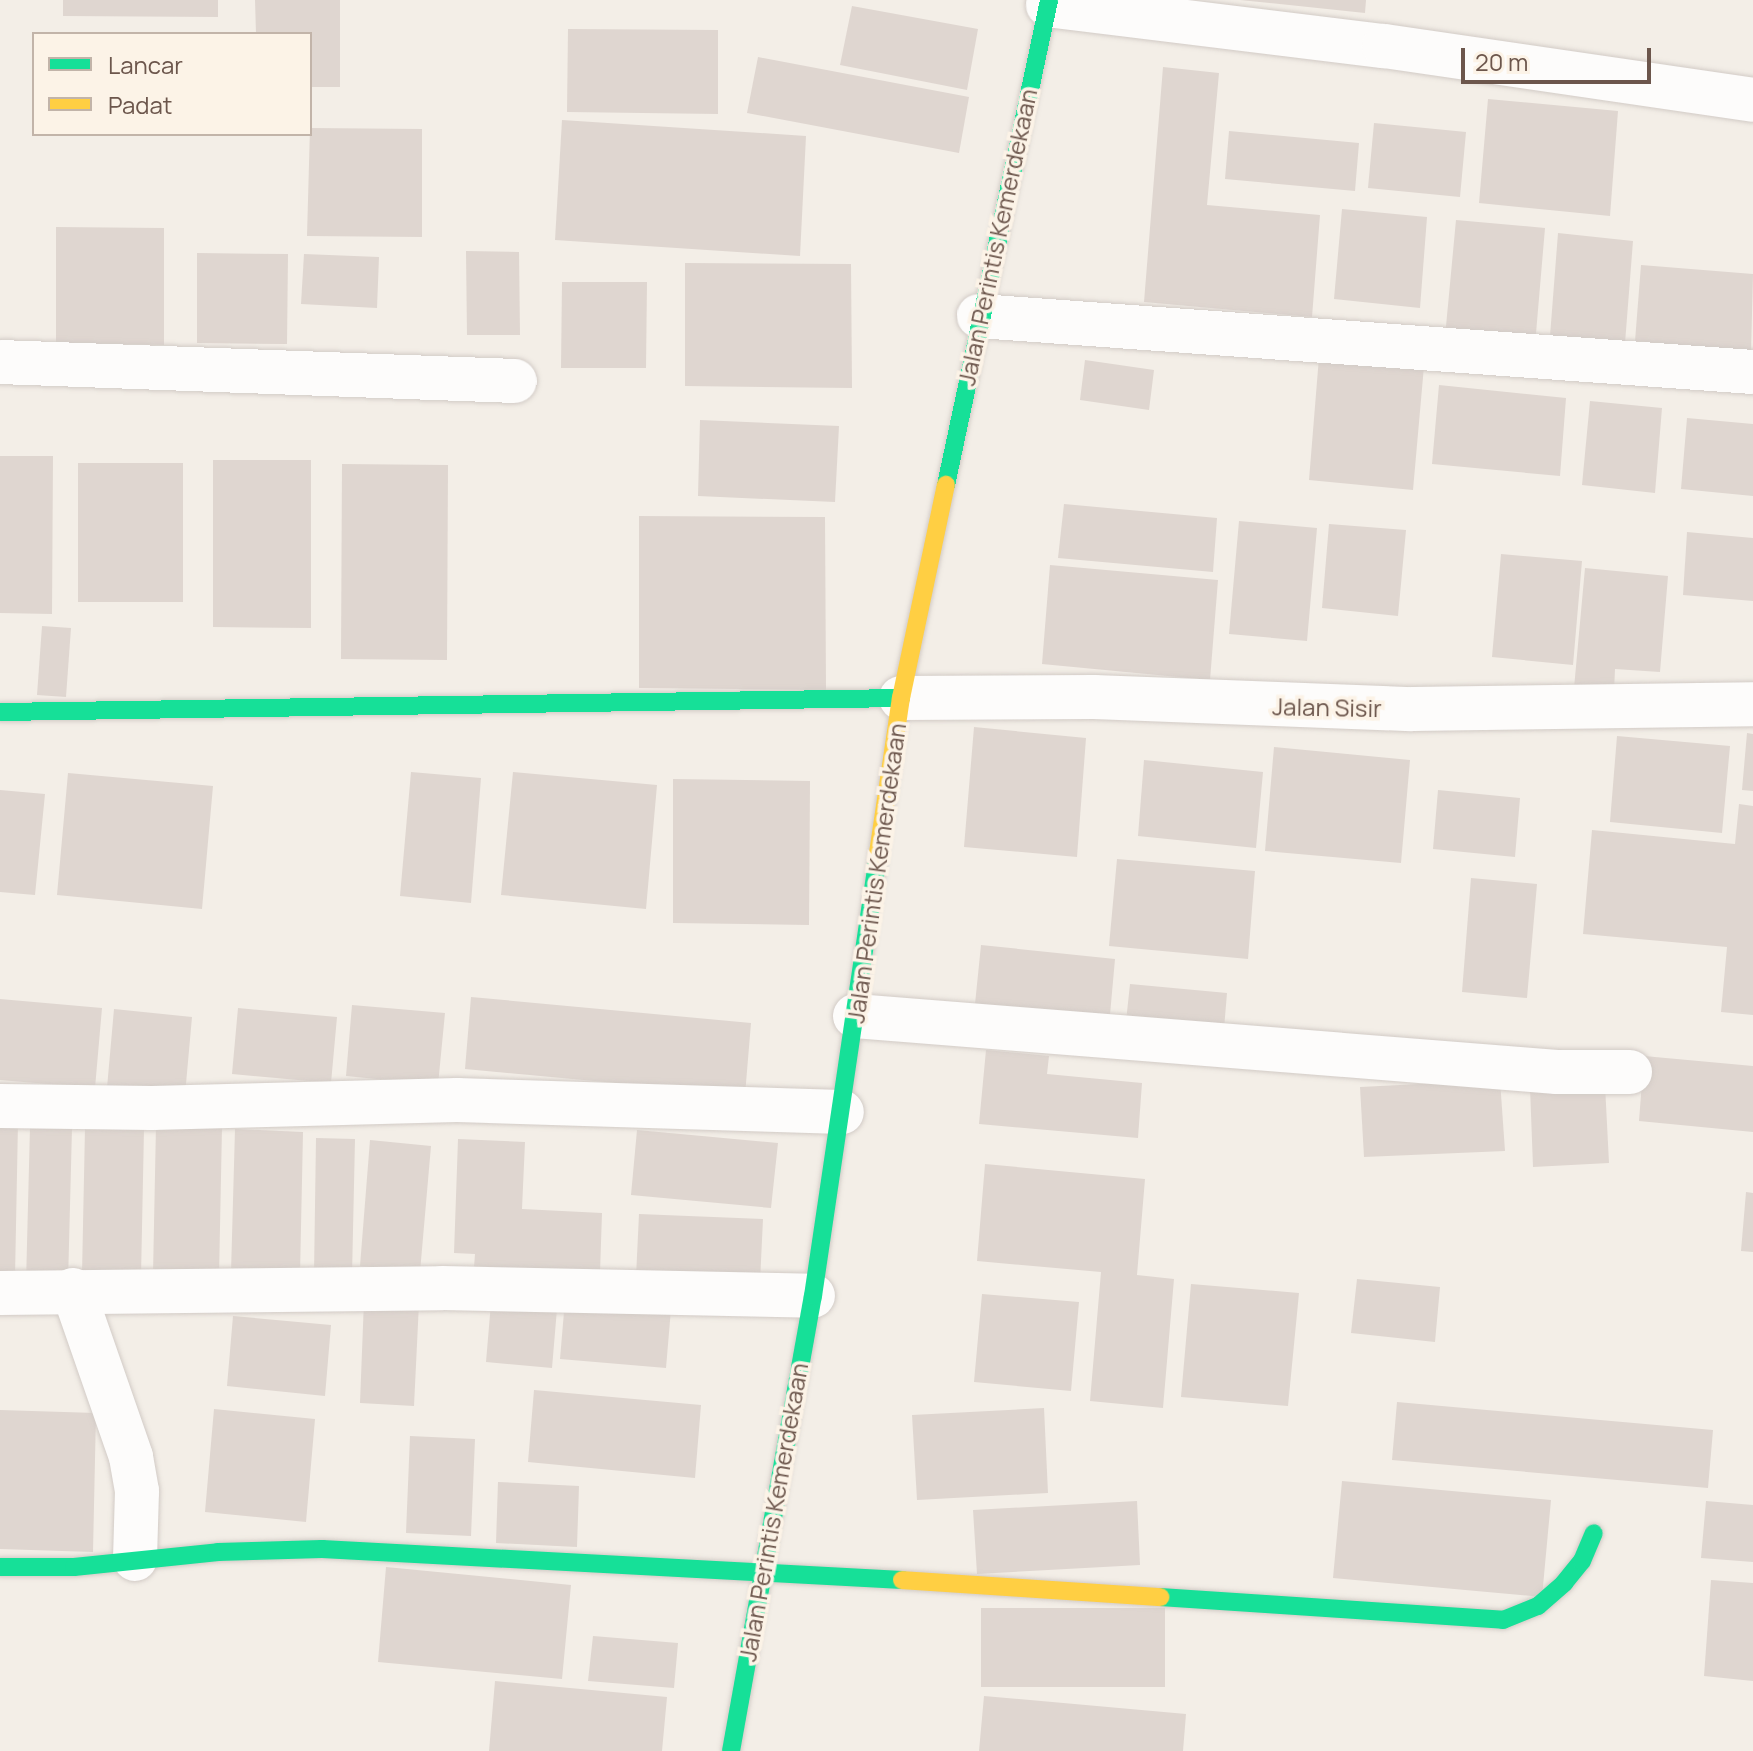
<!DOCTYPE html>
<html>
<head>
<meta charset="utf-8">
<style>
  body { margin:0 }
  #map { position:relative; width:1753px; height:1751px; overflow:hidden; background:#f3eee7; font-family:Manrope,sans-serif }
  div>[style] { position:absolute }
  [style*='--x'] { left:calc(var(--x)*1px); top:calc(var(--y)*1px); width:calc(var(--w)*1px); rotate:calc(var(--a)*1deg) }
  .building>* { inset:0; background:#dfd6d0 }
  .roads { filter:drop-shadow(0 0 2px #d2cbc6) drop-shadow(0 0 2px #d2cbc6) }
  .street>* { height:44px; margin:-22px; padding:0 22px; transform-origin:22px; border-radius:22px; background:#fdfcfb }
  .fast>* { height:18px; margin:-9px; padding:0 9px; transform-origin:9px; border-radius:9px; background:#16e098 }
  .slow>* { height:18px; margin:-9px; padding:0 9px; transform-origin:9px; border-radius:9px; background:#ffcf43 }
  span { translate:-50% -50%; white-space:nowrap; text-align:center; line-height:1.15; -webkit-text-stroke:7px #fcf3e7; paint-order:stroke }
  .street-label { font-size:24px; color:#6c564c }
  .legend { position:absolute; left:32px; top:32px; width:280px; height:104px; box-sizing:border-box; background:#fcf3e7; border:2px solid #c2b4a9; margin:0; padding:10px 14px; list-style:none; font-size:24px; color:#6c564c }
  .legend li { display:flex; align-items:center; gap:16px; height:40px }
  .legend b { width:40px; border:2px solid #c2b4a9 }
  .scale { position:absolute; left:1461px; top:48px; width:190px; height:36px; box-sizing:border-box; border:4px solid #6c564c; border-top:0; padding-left:10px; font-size:24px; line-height:28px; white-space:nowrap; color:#6c564c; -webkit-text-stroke:6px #fcf3e7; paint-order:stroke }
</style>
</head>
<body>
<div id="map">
  <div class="building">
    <div style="clip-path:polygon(63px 0,218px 0,218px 17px,63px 16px)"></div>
    <div style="clip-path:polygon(255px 0,340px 0,340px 87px,310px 87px,310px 34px,256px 34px)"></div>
    <div style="clip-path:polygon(1240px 0,1366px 0,1365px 13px)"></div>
    <div style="clip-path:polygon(852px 6px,978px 29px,967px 90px,840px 65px)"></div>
    <div style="clip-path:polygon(568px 29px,718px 30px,718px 114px,567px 112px)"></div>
    <div style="clip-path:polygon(758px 57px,969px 97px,959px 153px,747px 113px)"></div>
    <div style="clip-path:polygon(1163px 67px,1219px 73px,1207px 205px,1320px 215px,1312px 317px,1144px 302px)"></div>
    <div style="clip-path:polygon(1488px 99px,1618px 111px,1610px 216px,1479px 203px)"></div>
    <div style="clip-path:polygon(562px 120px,806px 136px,800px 256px,555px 240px)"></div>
    <div style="clip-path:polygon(1374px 123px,1466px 132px,1460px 197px,1368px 188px)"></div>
    <div style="clip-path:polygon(310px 128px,422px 129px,422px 237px,307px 236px)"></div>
    <div style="clip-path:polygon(1229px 131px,1359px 143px,1355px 191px,1225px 179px)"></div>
    <div style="clip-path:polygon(1342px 209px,1427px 217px,1420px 308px,1334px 299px)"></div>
    <div style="clip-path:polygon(1456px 220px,1545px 228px,1535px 345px,1445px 337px)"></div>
    <div style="clip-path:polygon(56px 227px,164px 228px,164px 345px,56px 343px)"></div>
    <div style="clip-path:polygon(1558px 233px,1633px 241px,1624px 356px,1549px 349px)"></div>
    <div style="clip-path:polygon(466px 251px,519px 252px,520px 335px,467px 335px)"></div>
    <div style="clip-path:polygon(197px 253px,288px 254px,287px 344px,197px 343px)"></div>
    <div style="clip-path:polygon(304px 254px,379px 257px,377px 308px,301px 304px)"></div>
    <div style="clip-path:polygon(685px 263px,851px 264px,852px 388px,685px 386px)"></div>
    <div style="clip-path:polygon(1641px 265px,1753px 274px,1751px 352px,1635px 341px)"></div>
    <div style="clip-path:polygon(562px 282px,647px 282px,646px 368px,561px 368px)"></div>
    <div style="clip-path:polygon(1319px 357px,1424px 366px,1413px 490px,1309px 480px)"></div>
    <div style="clip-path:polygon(1085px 360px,1154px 370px,1149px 410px,1080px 400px)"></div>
    <div style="clip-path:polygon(1439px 385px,1566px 398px,1560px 476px,1432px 464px)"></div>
    <div style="clip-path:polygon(1590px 401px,1662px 408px,1655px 493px,1582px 485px)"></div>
    <div style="clip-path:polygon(1687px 418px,1753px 424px,1753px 496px,1681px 489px)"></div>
    <div style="clip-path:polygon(700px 420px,839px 426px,835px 502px,698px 496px)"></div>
    <div style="clip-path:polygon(0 456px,53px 456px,52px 614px,0 613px)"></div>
    <div style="clip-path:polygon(213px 460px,311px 460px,311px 628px,213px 627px)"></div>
    <div style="clip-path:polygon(78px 463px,183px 463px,183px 602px,78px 602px)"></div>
    <div style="clip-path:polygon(342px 464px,448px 465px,447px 660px,341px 659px)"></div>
    <div style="clip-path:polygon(1064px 504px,1217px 518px,1213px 572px,1058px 558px)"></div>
    <div style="clip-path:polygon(639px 516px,825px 517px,826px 690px,639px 688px)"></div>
    <div style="clip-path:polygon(1239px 521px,1317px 528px,1307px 641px,1229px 634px)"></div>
    <div style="clip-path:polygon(1329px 524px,1406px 530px,1398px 616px,1322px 608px)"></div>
    <div style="clip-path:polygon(1687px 532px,1753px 538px,1753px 601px,1683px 595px)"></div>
    <div style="clip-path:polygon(1501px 554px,1582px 561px,1573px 665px,1492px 657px)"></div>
    <div style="clip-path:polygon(1050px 565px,1218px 580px,1210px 680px,1042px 664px)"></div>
    <div style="clip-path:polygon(1585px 568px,1668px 576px,1660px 672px,1615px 669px,1614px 692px,1574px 688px)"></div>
    <div style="clip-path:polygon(42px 626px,71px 628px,66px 697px,37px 695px)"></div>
    <div style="clip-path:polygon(974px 727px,1086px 738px,1077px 857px,964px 847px)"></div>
    <div style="clip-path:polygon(1747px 733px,1753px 734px,1753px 791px,1742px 790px)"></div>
    <div style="clip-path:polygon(1617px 736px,1730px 746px,1722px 833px,1610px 822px)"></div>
    <div style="clip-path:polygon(1274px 747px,1410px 760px,1401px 863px,1265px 851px)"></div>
    <div style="clip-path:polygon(1144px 760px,1263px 772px,1256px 848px,1138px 836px)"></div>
    <div style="clip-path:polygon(411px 772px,481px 778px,471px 903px,400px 896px)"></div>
    <div style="clip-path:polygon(513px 772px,657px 785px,646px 909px,501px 895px)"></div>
    <div style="clip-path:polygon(68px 773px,213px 786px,202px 909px,57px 895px)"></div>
    <div style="clip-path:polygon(673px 779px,810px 781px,809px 925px,673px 923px)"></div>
    <div style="clip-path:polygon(0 790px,45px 794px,35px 895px,0 892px)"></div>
    <div style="clip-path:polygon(1438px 790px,1520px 798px,1515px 857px,1433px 849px)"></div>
    <div style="clip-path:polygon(1739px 804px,1753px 806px,1753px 1015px,1721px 1012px,1727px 947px,1583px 934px,1592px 830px,1735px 844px)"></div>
    <div style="clip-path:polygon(1117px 859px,1255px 871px,1248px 959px,1109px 946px)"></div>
    <div style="clip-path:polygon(1471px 878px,1537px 884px,1527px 998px,1462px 992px)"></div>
    <div style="clip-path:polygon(981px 945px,1115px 959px,1109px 1026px,974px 1014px)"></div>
    <div style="clip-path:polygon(1130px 984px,1227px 993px,1223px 1041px,1125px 1031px)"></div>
    <div style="clip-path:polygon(471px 997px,751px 1023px,745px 1095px,465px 1069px)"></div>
    <div style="clip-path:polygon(0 999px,102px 1008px,95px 1088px,0 1080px)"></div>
    <div style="clip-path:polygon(352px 1005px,445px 1013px,438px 1085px,346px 1076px)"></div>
    <div style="clip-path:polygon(238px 1008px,337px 1017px,331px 1083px,232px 1074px)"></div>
    <div style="clip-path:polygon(114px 1009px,192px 1017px,185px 1095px,107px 1088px)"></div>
    <div style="clip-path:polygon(986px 1050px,1049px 1056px,1047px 1074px,1142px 1083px,1138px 1138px,979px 1124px)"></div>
    <div style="clip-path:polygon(1644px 1056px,1753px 1066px,1753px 1132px,1639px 1121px)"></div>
    <div style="clip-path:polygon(1500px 1080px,1505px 1151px,1364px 1157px,1360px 1087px)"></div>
    <div style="clip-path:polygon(1605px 1085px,1609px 1163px,1533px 1167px,1530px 1087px)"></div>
    <div style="clip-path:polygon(0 1121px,18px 1122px,15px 1277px,0 1276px)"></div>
    <div style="clip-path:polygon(156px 1125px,222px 1127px,219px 1277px,153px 1275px)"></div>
    <div style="clip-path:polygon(30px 1127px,72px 1128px,68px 1283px,26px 1283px)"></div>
    <div style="clip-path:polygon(85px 1128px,144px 1129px,141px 1277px,82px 1275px)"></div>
    <div style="clip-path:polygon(235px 1129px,303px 1132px,300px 1275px,231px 1273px)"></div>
    <div style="clip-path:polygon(637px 1130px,778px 1143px,771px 1208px,631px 1195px)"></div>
    <div style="clip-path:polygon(316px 1138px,355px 1139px,352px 1276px,314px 1275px)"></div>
    <div style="clip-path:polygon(458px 1139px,525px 1142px,522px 1209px,602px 1213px,600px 1273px,474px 1267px,475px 1254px,454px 1253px)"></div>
    <div style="clip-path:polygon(370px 1140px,431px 1146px,420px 1272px,360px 1266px)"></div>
    <div style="clip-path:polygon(985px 1164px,1145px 1179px,1137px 1275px,1174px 1279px,1163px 1408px,1090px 1401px,1101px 1272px,977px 1261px)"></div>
    <div style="clip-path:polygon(1746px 1192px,1753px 1193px,1753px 1252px,1741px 1251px)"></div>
    <div style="clip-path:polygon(639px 1214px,763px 1219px,760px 1282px,636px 1277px)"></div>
    <div style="clip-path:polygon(1357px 1279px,1440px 1287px,1435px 1342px,1351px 1333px)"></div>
    <div style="clip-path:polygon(1191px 1284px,1299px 1293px,1288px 1406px,1181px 1397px)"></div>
    <div style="clip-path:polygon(492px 1291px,558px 1297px,552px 1368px,486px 1362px)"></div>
    <div style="clip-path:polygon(982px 1294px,1079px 1302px,1071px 1391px,974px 1382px)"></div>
    <div style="clip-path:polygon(364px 1300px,419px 1303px,414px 1406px,360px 1403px)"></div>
    <div style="clip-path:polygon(565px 1300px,671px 1309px,666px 1368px,560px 1359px)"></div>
    <div style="clip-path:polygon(233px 1316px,331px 1325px,325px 1396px,227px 1386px)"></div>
    <div style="clip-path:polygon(534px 1390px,701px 1405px,695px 1478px,528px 1462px)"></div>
    <div style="clip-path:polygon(1397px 1402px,1713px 1430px,1708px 1488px,1392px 1460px)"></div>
    <div style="clip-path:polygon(1044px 1408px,1048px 1493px,917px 1500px,912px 1415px)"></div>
    <div style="clip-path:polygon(214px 1409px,315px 1419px,306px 1522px,205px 1512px)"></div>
    <div style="clip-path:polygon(0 1410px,96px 1413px,93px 1552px,0 1549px)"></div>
    <div style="clip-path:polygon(410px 1436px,475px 1439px,471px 1536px,406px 1533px)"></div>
    <div style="clip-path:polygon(1342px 1481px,1551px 1500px,1542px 1597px,1333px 1578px)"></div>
    <div style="clip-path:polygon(498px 1482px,579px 1486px,577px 1547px,496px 1543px)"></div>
    <div style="clip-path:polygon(1137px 1501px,1140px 1565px,977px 1574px,973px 1510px)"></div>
    <div style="clip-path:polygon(1706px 1501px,1753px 1505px,1753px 1562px,1701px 1558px)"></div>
    <div style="clip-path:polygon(386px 1567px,571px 1585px,562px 1679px,378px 1662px)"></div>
    <div style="clip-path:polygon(1711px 1580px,1753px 1583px,1753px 1681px,1704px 1676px)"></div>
    <div style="clip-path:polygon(981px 1608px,1165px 1608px,1165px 1687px,981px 1687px)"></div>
    <div style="clip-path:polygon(593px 1636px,678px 1643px,674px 1688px,588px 1681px)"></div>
    <div style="clip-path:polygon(495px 1681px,667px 1697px,662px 1751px,489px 1751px)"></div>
    <div style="clip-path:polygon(984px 1696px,1186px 1714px,1183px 1751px,979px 1751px)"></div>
  </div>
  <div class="roads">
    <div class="street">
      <div style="--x:1048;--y:5;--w:338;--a:7"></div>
      <div style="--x:1384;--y:46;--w:373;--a:8.3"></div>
      <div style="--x:979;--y:316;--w:776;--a:4.14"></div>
      <div style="--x:0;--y:362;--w:515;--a:2.11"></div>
      <div style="--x:901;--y:698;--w:193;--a:-0.3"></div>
      <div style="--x:1094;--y:697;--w:318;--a:2.2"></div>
      <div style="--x:1412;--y:709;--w:341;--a:-0.8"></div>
      <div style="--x:855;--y:1016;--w:704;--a:4.56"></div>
      <div style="--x:1557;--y:1072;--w:73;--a:0"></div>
      <div style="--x:0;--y:1106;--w:152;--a:0.8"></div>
      <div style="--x:152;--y:1108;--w:305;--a:-1.5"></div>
      <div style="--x:457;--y:1100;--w:385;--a:1.8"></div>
      <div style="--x:73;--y:1290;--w:177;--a:70.8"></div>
      <div style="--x:131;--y:1457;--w:35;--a:80"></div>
      <div style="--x:137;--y:1491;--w:68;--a:91.7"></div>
      <div style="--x:0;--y:1293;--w:442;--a:-0.6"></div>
      <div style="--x:442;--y:1288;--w:371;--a:1.2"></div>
    </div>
    <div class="fast">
      <div style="--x:946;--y:485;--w:496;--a:-78"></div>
      <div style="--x:0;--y:712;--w:901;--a:-0.89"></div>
      <div style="--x:0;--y:1567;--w:74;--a:0"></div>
      <div style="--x:74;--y:1567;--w:145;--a:-5.9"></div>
      <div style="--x:218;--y:1552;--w:104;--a:-1.7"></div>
      <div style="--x:322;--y:1549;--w:581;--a:3.06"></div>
      <div style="--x:1160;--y:1597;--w:344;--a:3.8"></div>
      <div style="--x:1503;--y:1620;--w:38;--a:-22"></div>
      <div style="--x:1538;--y:1606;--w:35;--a:-41"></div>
      <div style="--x:1564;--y:1583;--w:28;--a:-51"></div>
      <div style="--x:1582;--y:1561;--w:30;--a:-67"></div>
      <div style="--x:731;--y:1751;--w:462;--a:-79.8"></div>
      <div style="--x:813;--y:1296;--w:441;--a:-81.6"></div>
    </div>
    <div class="slow">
      <div style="--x:877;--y:860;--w:164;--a:-81.6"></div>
      <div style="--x:901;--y:698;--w:218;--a:-78.1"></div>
      <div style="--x:902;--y:1580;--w:259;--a:3.8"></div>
    </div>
  </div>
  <div class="street-label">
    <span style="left:997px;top:237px;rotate:-78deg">Jalan Perintis Kemerdekaan</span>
    <span style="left:1327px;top:707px;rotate:1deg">Jalan Sisir</span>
    <span style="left:876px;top:873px;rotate:-82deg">Jalan Perintis Kemerdekaan</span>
    <span style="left:773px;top:1512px;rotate:-80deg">Jalan Perintis Kemerdekaan</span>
  </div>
  <ul class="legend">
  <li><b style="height:10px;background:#16e098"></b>Lancar</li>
  <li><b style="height:10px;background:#ffcf43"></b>Padat</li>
  </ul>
  <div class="scale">20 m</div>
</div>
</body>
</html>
